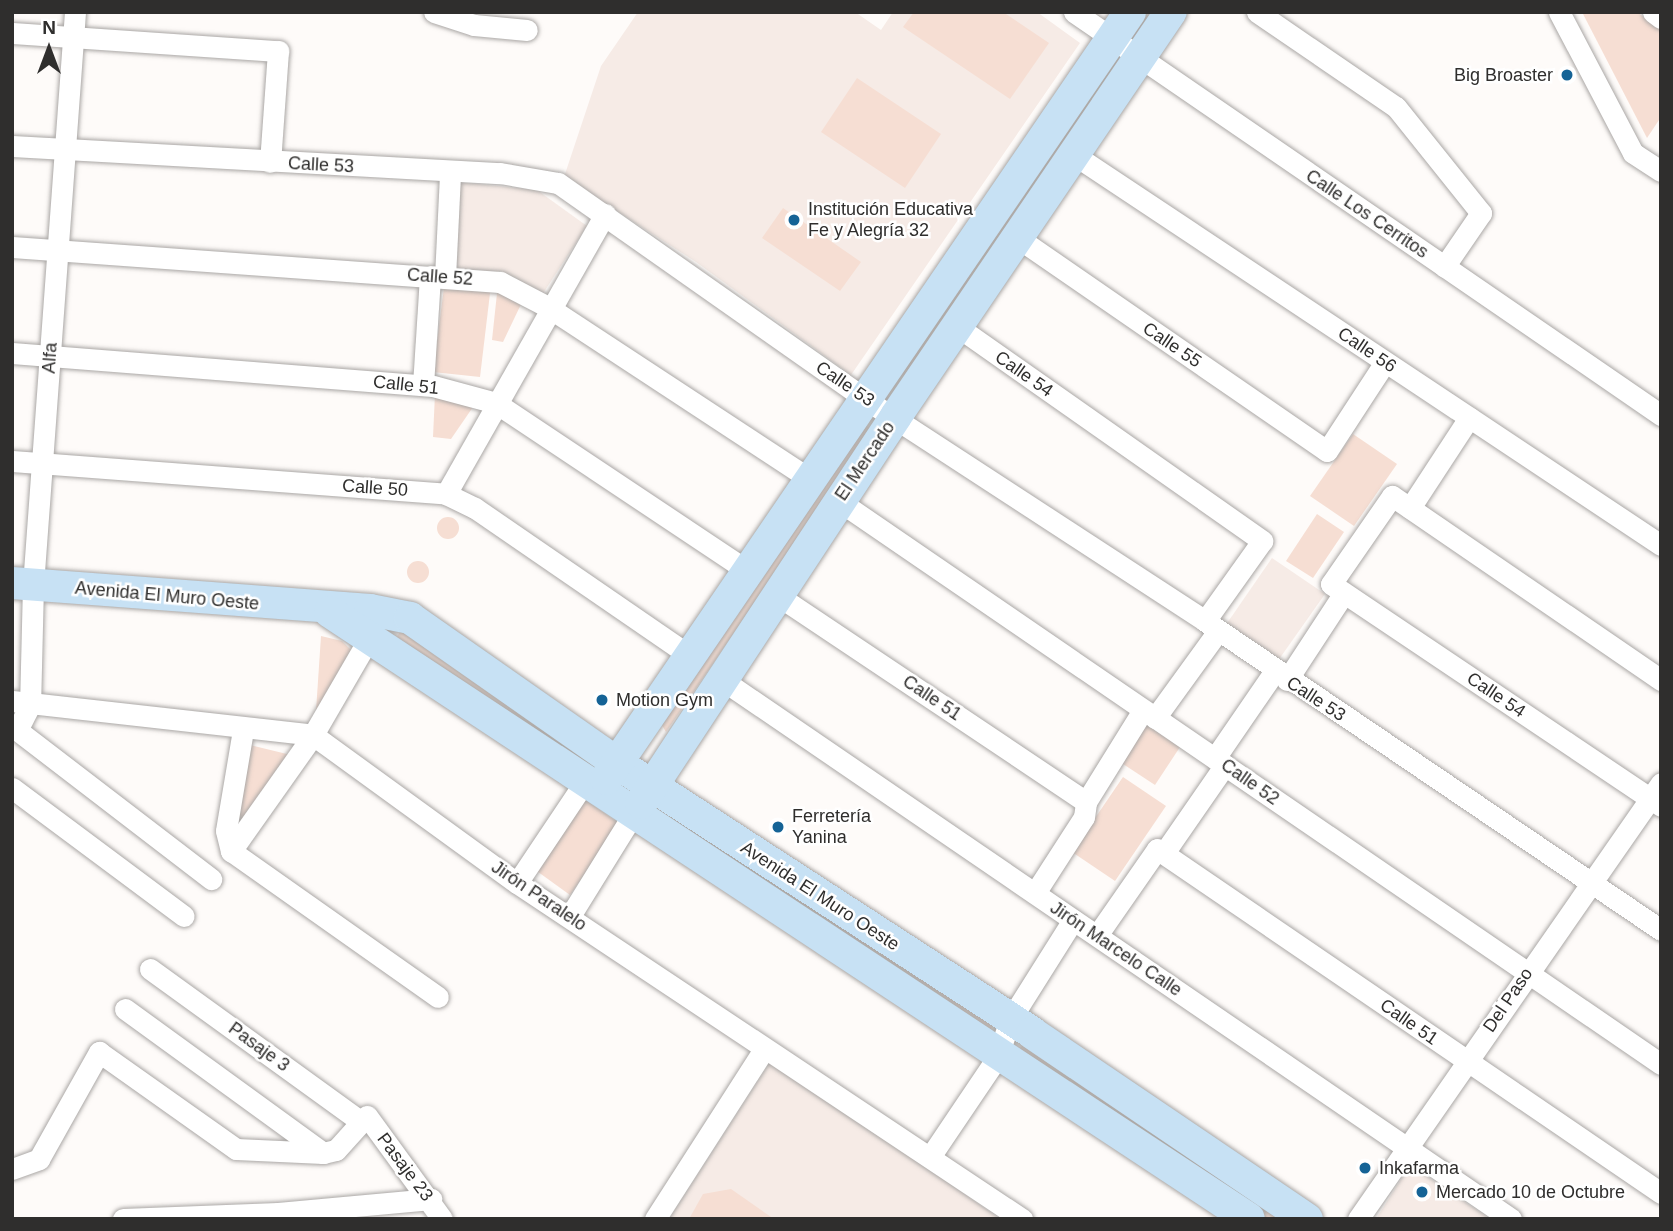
<!DOCTYPE html>
<html>
<head>
<meta charset="utf-8">
<style>
  body { margin:0 }
  #map { position:relative; width:1673px; height:1231px; overflow:hidden; background:#fefbf9; font-family:Helvetica,sans-serif }
  div>[style] { position:absolute }
  [style*='--x'] { left:calc(var(--x)*1px); top:calc(var(--y)*1px); width:calc(var(--w)*1px); rotate:calc(var(--a)*1deg) }
  .built>* { inset:0; background:#f6ebe6 }
  .green>* { inset:0; background:#f6ded3 }
  .round { border-radius:50% }
  .roads { filter:drop-shadow(0 0 2px #aaa7a5) drop-shadow(0 0 2px #aaa7a5) }
  .street>* { height:21px; margin:-10.5px; padding:0 10.5px; transform-origin:10.5px; border-radius:10.5px; background:#fff }
  .secondary>* { height:32px; margin:-16px; padding:0 16px; transform-origin:16px; border-radius:16px; background:#c7e1f4 }
  .dots>* { width:19px; height:19px; translate:-50% -50%; box-sizing:border-box; border:4px solid #fff; border-radius:50% }
  span { translate:-50% -50%; white-space:nowrap; text-align:center; line-height:1.15; -webkit-text-stroke:5px #fff; paint-order:stroke }
  .poi-label { font-size:18px; color:#2f2e2d }
  .right { translate:-100% -50%; text-align:right }
  .left { translate:0 -50%; text-align:left }
  .street-label { font-size:18px; color:#2f2e2d }
  .frame { position:absolute; inset:0; border:14px solid #2f2e2d; pointer-events:none }
  .north { position:absolute; left:14px; top:14px; width:70px; height:70px; -webkit-text-stroke:5px #fff; paint-order:stroke; rotate:0deg; font-size:19px; font-weight:700; line-height:28px; text-align:center; color:#2f2e2d }
  .north::after { content:''; display:block; margin:auto; width:24px; height:32px; background:#2f2e2d; clip-path:polygon(50% 0,100% 100%,50% 72%,0 100%) }
</style>
</head>
<body>
<div id="map">
  <div class="built">
    <div style="clip-path:polygon(638px 12px,855px 12px,881px 30px,893px 12px,1037px 12px,1080px 43px,851px 375px,696px 262px,564px 177px,601px 66px)"></div>
    <div style="clip-path:polygon(456px 182px,537px 190px,587px 226px,540px 298px,450px 275px)"></div>
    <div style="clip-path:polygon(1272px 558px,1325px 594px,1275px 665px,1223px 629px)"></div>
    <div style="clip-path:polygon(772px 1059px,1000px 1219px,669px 1219px)"></div>
    <div style="clip-path:polygon(1410px 1165px,1490px 1219px,1376px 1219px)"></div>
  </div>
  <div class="green">
    <div style="clip-path:polygon(914px 12px,1003px 12px,1049px 43px,1010px 99px,903px 27px)"></div>
    <div style="clip-path:polygon(1582px 12px,1637px 12px,1661px 30px,1661px 117px,1647px 138px)"></div>
    <div style="clip-path:polygon(1095px 73px,1110px 84px,907px 378px,893px 368px)"></div>
    <div style="clip-path:polygon(857px 78px,941px 134px,905px 188px,821px 132px)"></div>
    <div style="clip-path:polygon(783px 208px,861px 262px,840px 291px,762px 238px)"></div>
    <div style="clip-path:polygon(445px 280px,491px 285px,480px 377px,433px 372px)"></div>
    <div style="clip-path:polygon(498px 284px,524px 298px,503px 342px,492px 340px)"></div>
    <div style="clip-path:polygon(435px 394px,473px 407px,451px 439px,433px 437px)"></div>
    <div style="clip-path:polygon(859px 421px,873px 430px,666px 732px,660px 722px)"></div>
    <div style="clip-path:polygon(1353px 434px,1397px 464px,1354px 526px,1310px 496px)"></div>
    <div style="clip-path:polygon(1317px 514px,1344px 532px,1313px 578px,1286px 561px)"></div>
    <div class="round" style="left:437px;top:517px;width:22px;height:22px"></div>
    <div class="round" style="left:407px;top:561px;width:22px;height:22px"></div>
    <div style="clip-path:polygon(404px 626px,603px 759px,595px 771px,396px 638px)"></div>
    <div style="clip-path:polygon(321px 636px,342px 641px,353px 652px,316px 711px)"></div>
    <div style="clip-path:polygon(1145px 724px,1180px 747px,1155px 785px,1120px 762px)"></div>
    <div style="clip-path:polygon(250px 745px,291px 755px,236px 830px)"></div>
    <div style="clip-path:polygon(1123px 777px,1166px 806px,1115px 881px,1072px 852px)"></div>
    <div style="clip-path:polygon(584px 799px,620px 824px,570px 895px,534px 869px)"></div>
    <div style="clip-path:polygon(665px 803px,996px 1022px,987px 1034px,656px 816px)"></div>
    <div style="clip-path:polygon(1024px 1043px,1286px 1219px,1260px 1219px,1016px 1054px)"></div>
    <div style="clip-path:polygon(731px 1189px,774px 1219px,689px 1219px,703px 1194px)"></div>
  </div>
  <div class="roads">
    <div class="street">
      <div style="--x:75;--y:12;--w:575;--a:94.19"></div>
      <div style="--x:33;--y:585;--w:120;--a:91.4"></div>
      <div style="--x:30;--y:705;--w:28;--a:117"></div>
      <div style="--x:17;--y:730;--w:245;--a:37.5"></div>
      <div style="--x:434;--y:12;--w:42;--a:18"></div>
      <div style="--x:474;--y:25;--w:53;--a:5.4"></div>
      <div style="--x:1074;--y:12;--w:712;--a:34.47"></div>
      <div style="--x:1257;--y:12;--w:168;--a:34.4"></div>
      <div style="--x:1396;--y:107;--w:136;--a:51.3"></div>
      <div style="--x:1481;--y:213;--w:65;--a:124.4"></div>
      <div style="--x:1559;--y:12;--w:159;--a:62.3"></div>
      <div style="--x:1633;--y:153;--w:33;--a:33"></div>
      <div style="--x:1653;--y:12;--w:10;--a:37"></div>
      <div style="--x:12;--y:33;--w:267;--a:3.9"></div>
      <div style="--x:278;--y:51;--w:111;--a:94.1"></div>
      <div style="--x:12;--y:146;--w:489;--a:3.2"></div>
      <div style="--x:500;--y:173;--w:59;--a:9.8"></div>
      <div style="--x:558;--y:183;--w:375;--a:35.1"></div>
      <div style="--x:865;--y:399;--w:406;--a:33.1"></div>
      <div style="--x:1205;--y:621;--w:551;--a:34.12"></div>
      <div style="--x:1073;--y:154;--w:706;--a:33.62"></div>
      <div style="--x:1018;--y:238;--w:375;--a:34.6"></div>
      <div style="--x:1327;--y:451;--w:106;--a:-56.9"></div>
      <div style="--x:12;--y:247;--w:489;--a:4.1"></div>
      <div style="--x:500;--y:282;--w:54;--a:27.5"></div>
      <div style="--x:548;--y:307;--w:315;--a:33.3"></div>
      <div style="--x:445;--y:277;--w:104;--a:-87.2"></div>
      <div style="--x:958;--y:327;--w:372;--a:35.1"></div>
      <div style="--x:1262;--y:541;--w:98;--a:125.5"></div>
      <div style="--x:12;--y:353;--w:422;--a:4.5"></div>
      <div style="--x:433;--y:386;--w:65;--a:15.1"></div>
      <div style="--x:496;--y:403;--w:303;--a:33.7"></div>
      <div style="--x:423;--y:385;--w:109;--a:-86.3"></div>
      <div style="--x:12;--y:461;--w:435;--a:4.3"></div>
      <div style="--x:446;--y:494;--w:32;--a:26"></div>
      <div style="--x:475;--y:508;--w:261;--a:34.5"></div>
      <div style="--x:446;--y:494;--w:322;--a:-60.4"></div>
      <div style="--x:839;--y:501;--w:996;--a:34.41"></div>
      <div style="--x:1410;--y:508;--w:108;--a:-56.8"></div>
      <div style="--x:777;--y:595;--w:372;--a:33.8"></div>
      <div style="--x:721;--y:679;--w:957;--a:34.35"></div>
      <div style="--x:1287;--y:680;--w:104;--a:-56.8"></div>
      <div style="--x:1661;--y:680;--w:326;--a:-145.6"></div>
      <div style="--x:1392;--y:496;--w:107;--a:124.7"></div>
      <div style="--x:1331;--y:584;--w:398;--a:33.9"></div>
      <div style="--x:12;--y:701;--w:303;--a:6.4"></div>
      <div style="--x:313;--y:735;--w:252;--a:36"></div>
      <div style="--x:517;--y:883;--w:607;--a:33.64"></div>
      <div style="--x:1155;--y:718;--w:107;--a:-54.1"></div>
      <div style="--x:243;--y:730;--w:102;--a:99.6"></div>
      <div style="--x:226;--y:831;--w:21;--a:76"></div>
      <div style="--x:231;--y:851;--w:253;--a:35.2"></div>
      <div style="--x:1215;--y:758;--w:104;--a:-55.5"></div>
      <div style="--x:12;--y:788;--w:214;--a:36.7"></div>
      <div style="--x:231;--y:851;--w:142;--a:-54.7"></div>
      <div style="--x:313;--y:735;--w:116;--a:-59.9"></div>
      <div style="--x:1164;--y:853;--w:107;--a:-55.3"></div>
      <div style="--x:517;--y:883;--w:120;--a:-56.2"></div>
      <div style="--x:1035;--y:893;--w:90;--a:-57.2"></div>
      <div style="--x:1084;--y:817;--w:15;--a:-82"></div>
      <div style="--x:1086;--y:802;--w:108;--a:-58.2"></div>
      <div style="--x:570;--y:916;--w:118;--a:-58.2"></div>
      <div style="--x:1098;--y:934;--w:103;--a:-55.2"></div>
      <div style="--x:1157;--y:849;--w:610;--a:34.32"></div>
      <div style="--x:150;--y:969;--w:261;--a:35.9"></div>
      <div style="--x:361;--y:1122;--w:8;--a:-45"></div>
      <div style="--x:367;--y:1116;--w:127;--a:53.9"></div>
      <div style="--x:125;--y:1009;--w:245;--a:36"></div>
      <div style="--x:930;--y:1157;--w:122;--a:-56"></div>
      <div style="--x:998;--y:1056;--w:38;--a:-72"></div>
      <div style="--x:1010;--y:1020;--w:118;--a:-57.8"></div>
      <div style="--x:12;--y:1169;--w:29;--a:-20"></div>
      <div style="--x:39;--y:1159;--w:123;--a:-60.7"></div>
      <div style="--x:99;--y:1052;--w:168;--a:35.3"></div>
      <div style="--x:236;--y:1149;--w:87;--a:2.6"></div>
      <div style="--x:323;--y:1153;--w:13;--a:-13"></div>
      <div style="--x:336;--y:1150;--w:38;--a:-48"></div>
      <div style="--x:123;--y:1219;--w:155;--a:-2.2"></div>
      <div style="--x:278;--y:1213;--w:154;--a:-5.2"></div>
      <div style="--x:655;--y:1219;--w:202;--a:-57.3"></div>
      <div style="--x:1358;--y:1219;--w:531;--a:-55.2"></div>
    </div>
    <div class="secondary">
      <div style="--x:12;--y:583;--w:359;--a:4.3"></div>
      <div style="--x:370;--y:610;--w:41;--a:11.3"></div>
      <div style="--x:410;--y:618;--w:253;--a:35"></div>
      <div style="--x:617;--y:763;--w:495;--a:33"></div>
      <div style="--x:1032;--y:1033;--w:332;--a:34.1"></div>
      <div style="--x:330;--y:612;--w:1101;--a:33.44"></div>
      <div style="--x:606;--y:779;--w:929;--a:-55.66"></div>
      <div style="--x:641;--y:803;--w:463;--a:-56.6"></div>
      <div style="--x:896;--y:416;--w:489;--a:-55.8"></div>
    </div>
  </div>
  <div class="dots">
    <div style="left:1567px;top:75px;background:#156396"></div>
    <div style="left:794px;top:220px;background:#156396"></div>
    <div style="left:602px;top:700px;background:#156396"></div>
    <div style="left:778px;top:827px;background:#156396"></div>
    <div style="left:1365px;top:1168px;background:#156396"></div>
    <div style="left:1422px;top:1192px;background:#156396"></div>
  </div>
  <div class="poi-label">
    <span class="right" style="left:1553px;top:75px">Big Broaster</span>
    <span class="left" style="left:808px;top:220px">Institución Educativa<br>Fe y Alegría 32</span>
    <span class="left" style="left:616px;top:700px">Motion Gym</span>
    <span class="left" style="left:792px;top:827px">Ferretería<br>Yanina</span>
    <span class="left" style="left:1379px;top:1168px">Inkafarma</span>
    <span class="left" style="left:1436px;top:1192px">Mercado 10 de Octubre</span>
  </div>
  <div class="street-label">
    <span style="left:321px;top:165px;rotate:3deg">Calle 53</span>
    <span style="left:1367px;top:214px;rotate:34deg">Calle Los Cerritos</span>
    <span style="left:440px;top:277px;rotate:4deg">Calle 52</span>
    <span style="left:1172px;top:345px;rotate:34deg">Calle 55</span>
    <span style="left:1367px;top:350px;rotate:34deg">Calle 56</span>
    <span style="left:50px;top:358px;rotate:-86deg">Alfa</span>
    <span style="left:1024px;top:374px;rotate:35deg">Calle 54</span>
    <span style="left:845px;top:384px;rotate:34deg">Calle 53</span>
    <span style="left:406px;top:385px;rotate:6deg">Calle 51</span>
    <span style="left:865px;top:461px;rotate:-56deg">El Mercado</span>
    <span style="left:375px;top:488px;rotate:4deg">Calle 50</span>
    <span style="left:167px;top:596px;rotate:5deg">Avenida El Muro Oeste</span>
    <span style="left:1496px;top:695px;rotate:34deg">Calle 54</span>
    <span style="left:932px;top:698px;rotate:34deg">Calle 51</span>
    <span style="left:1316px;top:699px;rotate:33deg">Calle 53</span>
    <span style="left:1250px;top:782px;rotate:35deg">Calle 52</span>
    <span style="left:539px;top:896px;rotate:34deg">Jirón Paralelo</span>
    <span style="left:820px;top:896px;rotate:33deg">Avenida El Muro Oeste</span>
    <span style="left:1116px;top:949px;rotate:34deg">Jirón Marcelo Calle</span>
    <span style="left:1508px;top:1000px;rotate:-56deg">Del Paso</span>
    <span style="left:1409px;top:1022px;rotate:35deg">Calle 51</span>
    <span style="left:259px;top:1047px;rotate:36deg">Pasaje 3</span>
    <span style="left:405px;top:1167px;rotate:53deg">Pasaje 23</span>
  </div>
  <div class="frame"></div>
  <div class="north">N</div>
</div>
</body>
</html>
